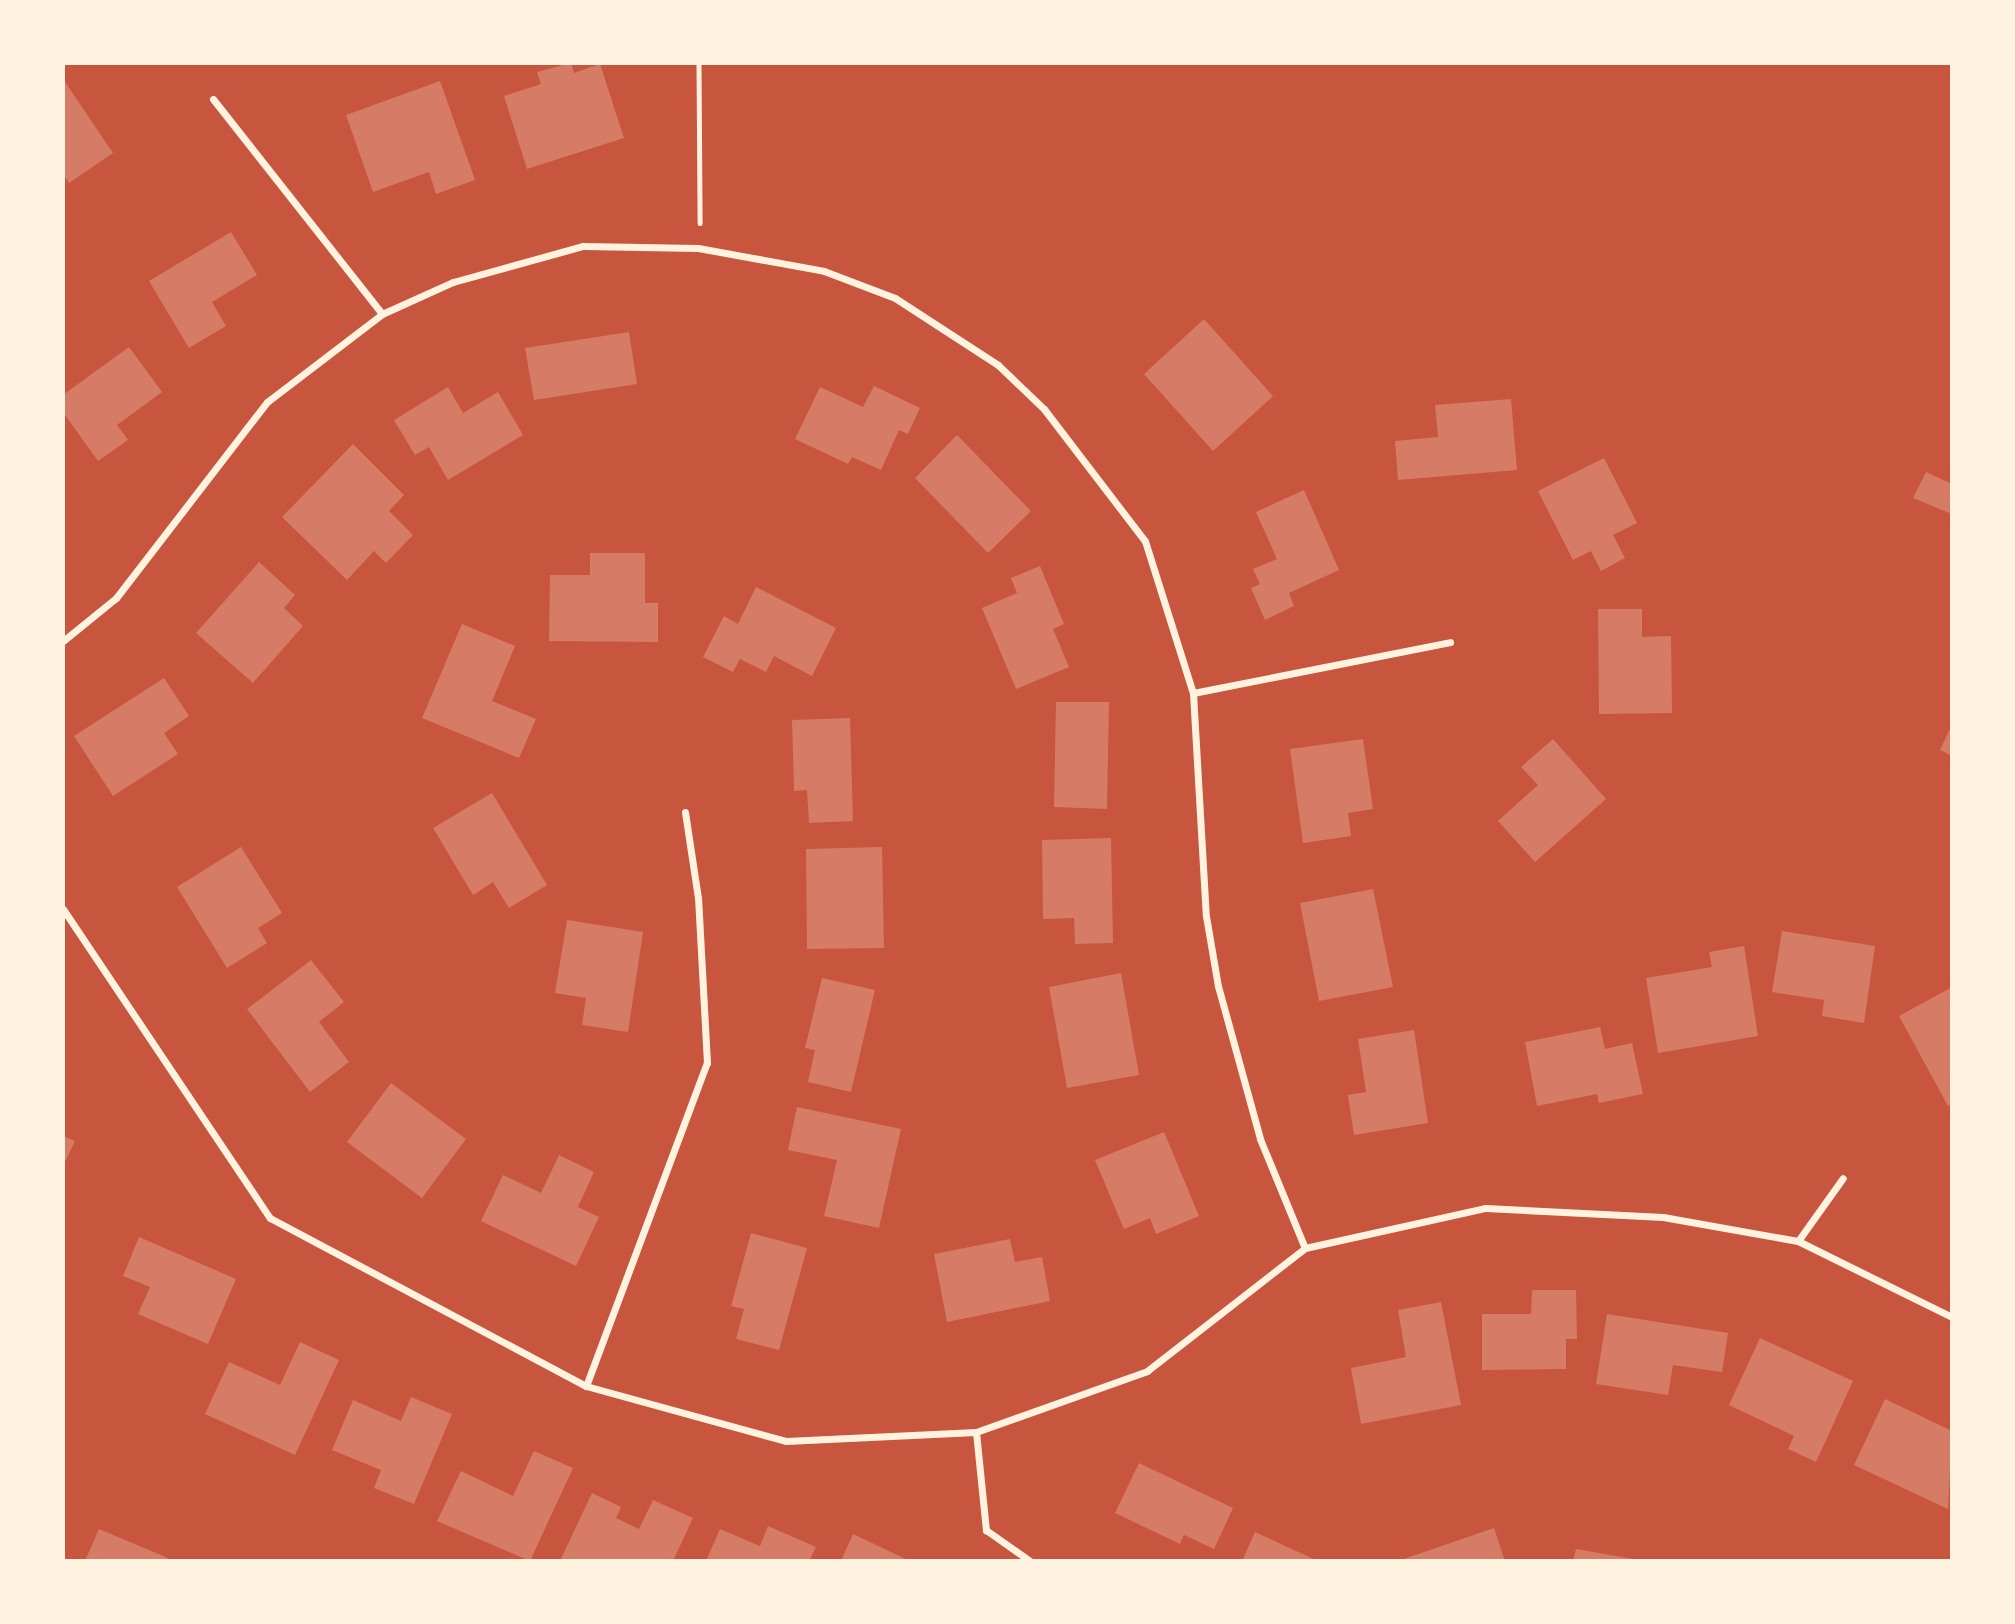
<!DOCTYPE html>
<html>
<head>
<meta charset="utf-8">
<style>
  body { margin:0 }
  #map { position:relative; width:2015px; height:1624px; overflow:hidden; background:#c8553d; font-family:Inter,sans-serif }
  div>[style] { position:absolute }
  [style*='--x'] { left:calc(var(--x)*1px); top:calc(var(--y)*1px); width:calc(var(--w)*1px); rotate:calc(var(--a)*1deg) }
  .building>* { inset:0; background:#d67c66 }
  .path>* { height:4.5px; margin:-2.25px; padding:0 2.25px; transform-origin:2.25px; border-radius:2.25px; background:#fff3e0 }
  .minor>* { height:7px; margin:-3.5px; padding:0 3.5px; transform-origin:3.5px; border-radius:3.5px; background:#fff3e0 }
  span { translate:-50% -50%; white-space:nowrap; text-align:center; line-height:1.15; -webkit-text-stroke:6px #fff3e0; paint-order:stroke }
  .frame { position:absolute; inset:0; border:65px solid #fff3e0; pointer-events:none }
</style>
</head>
<body>
<div id="map">
  <div class="building">
    <div style="clip-path:polygon(571px 63px,574px 73px,600px 64px,624px 138px,527px 169px,504px 96px,541px 84px,537px 72px)"></div>
    <div style="clip-path:polygon(63px 79px,113px 153px,69px 183px,63px 174px)"></div>
    <div style="clip-path:polygon(440px 81px,475px 180px,436px 194px,429px 172px,373px 192px,346px 115px)"></div>
    <div style="clip-path:polygon(231px 232px,257px 275px,212px 302px,226px 326px,189px 348px,149px 281px)"></div>
    <div style="clip-path:polygon(1204px 319px,1273px 396px,1213px 451px,1144px 374px)"></div>
    <div style="clip-path:polygon(629px 332px,637px 384px,534px 400px,525px 348px)"></div>
    <div style="clip-path:polygon(129px 347px,162px 392px,117px 425px,128px 440px,98px 461px,63px 412px,63px 395px)"></div>
    <div style="clip-path:polygon(874px 386px,920px 408px,908px 434px,899px 430px,881px 470px,852px 457px,848px 464px,795px 439px,820px 387px,863px 407px)"></div>
    <div style="clip-path:polygon(448px 387px,463px 413px,498px 392px,523px 435px,448px 480px,429px 447px,415px 455px,394px 420px)"></div>
    <div style="clip-path:polygon(1511px 399px,1517px 470px,1398px 480px,1395px 441px,1438px 437px,1435px 405px)"></div>
    <div style="clip-path:polygon(957px 435px,1031px 511px,988px 553px,915px 478px)"></div>
    <div style="clip-path:polygon(353px 444px,404px 495px,389px 511px,413px 535px,386px 563px,374px 551px,347px 580px,282px 517px)"></div>
    <div style="clip-path:polygon(1604px 458px,1637px 523px,1613px 535px,1625px 558px,1601px 571px,1591px 551px,1573px 560px,1538px 491px)"></div>
    <div style="clip-path:polygon(1926px 472px,1952px 484px,1952px 514px,1913px 498px)"></div>
    <div style="clip-path:polygon(1304px 490px,1339px 570px,1289px 593px,1294px 606px,1265px 620px,1251px 588px,1260px 584px,1253px 569px,1277px 559px,1256px 512px)"></div>
    <div style="clip-path:polygon(590px 553px,645px 553px,645px 603px,658px 603px,658px 642px,549px 641px,550px 575px,590px 575px)"></div>
    <div style="clip-path:polygon(259px 562px,295px 595px,284px 608px,303px 626px,253px 683px,196px 633px)"></div>
    <div style="clip-path:polygon(1040px 566px,1064px 624px,1053px 629px,1069px 667px,1016px 689px,982px 608px,1017px 593px,1011px 578px)"></div>
    <div style="clip-path:polygon(756px 587px,836px 628px,812px 676px,774px 656px,766px 672px,740px 659px,733px 672px,703px 657px,724px 616px,738px 624px)"></div>
    <div style="clip-path:polygon(1598px 609px,1642px 609px,1642px 637px,1671px 636px,1672px 713px,1599px 714px)"></div>
    <div style="clip-path:polygon(462px 624px,515px 646px,492px 701px,536px 719px,519px 758px,422px 718px)"></div>
    <div style="clip-path:polygon(164px 678px,189px 716px,164px 733px,178px 754px,113px 796px,74px 736px)"></div>
    <div style="clip-path:polygon(1056px 702px,1109px 702px,1107px 809px,1054px 807px)"></div>
    <div style="clip-path:polygon(850px 718px,853px 821px,809px 823px,807px 790px,794px 791px,792px 720px)"></div>
    <div style="clip-path:polygon(1952px 725px,1952px 756px,1940px 750px)"></div>
    <div style="clip-path:polygon(1363px 739px,1373px 809px,1348px 813px,1351px 836px,1303px 843px,1290px 749px)"></div>
    <div style="clip-path:polygon(1553px 739px,1606px 799px,1535px 862px,1498px 821px,1538px 785px,1521px 767px)"></div>
    <div style="clip-path:polygon(492px 793px,547px 885px,509px 908px,493px 882px,473px 895px,433px 828px)"></div>
    <div style="clip-path:polygon(1111px 838px,1113px 943px,1075px 944px,1074px 918px,1043px 919px,1042px 840px)"></div>
    <div style="clip-path:polygon(241px 847px,282px 913px,258px 928px,267px 943px,227px 968px,177px 887px)"></div>
    <div style="clip-path:polygon(882px 847px,884px 948px,807px 949px,806px 849px)"></div>
    <div style="clip-path:polygon(1373px 889px,1393px 987px,1319px 1001px,1300px 903px)"></div>
    <div style="clip-path:polygon(567px 920px,643px 932px,628px 1032px,582px 1025px,586px 998px,555px 993px)"></div>
    <div style="clip-path:polygon(1782px 931px,1875px 946px,1864px 1023px,1822px 1016px,1824px 1000px,1772px 992px)"></div>
    <div style="clip-path:polygon(1744px 946px,1758px 1036px,1658px 1053px,1646px 978px,1712px 967px,1709px 952px)"></div>
    <div style="clip-path:polygon(311px 960px,344px 1002px,319px 1022px,349px 1062px,310px 1092px,247px 1009px)"></div>
    <div style="clip-path:polygon(1121px 973px,1139px 1075px,1067px 1088px,1049px 987px)"></div>
    <div style="clip-path:polygon(822px 978px,875px 990px,851px 1092px,808px 1082px,815px 1050px,805px 1048px)"></div>
    <div style="clip-path:polygon(1952px 987px,1952px 1103px,1948px 1106px,1899px 1016px)"></div>
    <div style="clip-path:polygon(1600px 1027px,1605px 1049px,1632px 1043px,1643px 1094px,1599px 1103px,1597px 1094px,1537px 1106px,1525px 1042px)"></div>
    <div style="clip-path:polygon(1414px 1030px,1428px 1123px,1354px 1135px,1348px 1095px,1366px 1092px,1358px 1039px)"></div>
    <div style="clip-path:polygon(391px 1083px,466px 1139px,422px 1198px,347px 1142px)"></div>
    <div style="clip-path:polygon(797px 1107px,901px 1129px,879px 1228px,824px 1216px,837px 1160px,788px 1150px)"></div>
    <div style="clip-path:polygon(1164px 1132px,1199px 1216px,1156px 1234px,1150px 1218px,1124px 1229px,1095px 1160px)"></div>
    <div style="clip-path:polygon(63px 1136px,75px 1141px,63px 1166px)"></div>
    <div style="clip-path:polygon(559px 1155px,594px 1172px,578px 1207px,599px 1217px,576px 1266px,481px 1221px,503px 1175px,541px 1193px)"></div>
    <div style="clip-path:polygon(751px 1233px,807px 1248px,779px 1350px,736px 1339px,744px 1309px,731px 1306px)"></div>
    <div style="clip-path:polygon(139px 1237px,236px 1279px,208px 1344px,138px 1314px,150px 1287px,123px 1276px)"></div>
    <div style="clip-path:polygon(1010px 1239px,1015px 1262px,1042px 1257px,1050px 1301px,947px 1322px,934px 1254px)"></div>
    <div style="clip-path:polygon(1532px 1290px,1576px 1290px,1577px 1339px,1566px 1339px,1566px 1369px,1482px 1370px,1482px 1314px,1531px 1314px)"></div>
    <div style="clip-path:polygon(1441px 1302px,1461px 1405px,1361px 1424px,1351px 1368px,1406px 1357px,1398px 1310px)"></div>
    <div style="clip-path:polygon(1607px 1314px,1728px 1333px,1722px 1372px,1673px 1365px,1668px 1395px,1596px 1384px)"></div>
    <div style="clip-path:polygon(1760px 1338px,1853px 1381px,1816px 1462px,1788px 1449px,1794px 1436px,1729px 1405px)"></div>
    <div style="clip-path:polygon(300px 1342px,339px 1360px,295px 1455px,205px 1414px,229px 1362px,280px 1385px)"></div>
    <div style="clip-path:polygon(411px 1397px,452px 1414px,414px 1504px,374px 1488px,381px 1470px,332px 1450px,353px 1400px,401px 1421px)"></div>
    <div style="clip-path:polygon(1885px 1399px,1952px 1431px,1948px 1509px,1854px 1465px)"></div>
    <div style="clip-path:polygon(534px 1451px,573px 1468px,530px 1561px,437px 1521px,461px 1471px,513px 1496px)"></div>
    <div style="clip-path:polygon(1139px 1463px,1233px 1508px,1214px 1549px,1184px 1535px,1180px 1544px,1115px 1513px)"></div>
    <div style="clip-path:polygon(592px 1493px,621px 1507px,616px 1518px,639px 1529px,653px 1500px,693px 1518px,673px 1561px,560px 1561px)"></div>
    <div style="clip-path:polygon(768px 1526px,816px 1547px,809px 1561px,706px 1561px,720px 1529px,760px 1546px)"></div>
    <div style="clip-path:polygon(1494px 1528px,1505px 1561px,1398px 1561px)"></div>
    <div style="clip-path:polygon(99px 1529px,168px 1558px,166px 1561px,85px 1561px)"></div>
    <div style="clip-path:polygon(1255px 1532px,1318px 1561px,1242px 1561px)"></div>
    <div style="clip-path:polygon(853px 1534px,910px 1561px,841px 1561px)"></div>
    <div style="clip-path:polygon(1576px 1549px,1639px 1560px,1639px 1561px,1573px 1561px)"></div>
  </div>
  <div class="path">
    <div style="--x:699;--y:63;--w:160;--a:89.6"></div>
  </div>
  <div class="minor">
    <div style="--x:213;--y:99;--w:273;--a:51.8"></div>
    <div style="--x:63;--y:641;--w:68;--a:-39.1"></div>
    <div style="--x:116;--y:598;--w:247;--a:-52.4"></div>
    <div style="--x:267;--y:402;--w:145;--a:-37.4"></div>
    <div style="--x:382;--y:314;--w:78;--a:-24.3"></div>
    <div style="--x:453;--y:282;--w:135;--a:-15.5"></div>
    <div style="--x:583;--y:246;--w:115;--a:1"></div>
    <div style="--x:698;--y:248;--w:128;--a:10.3"></div>
    <div style="--x:824;--y:271;--w:76;--a:20.8"></div>
    <div style="--x:895;--y:298;--w:123;--a:33"></div>
    <div style="--x:998;--y:365;--w:64;--a:43.7"></div>
    <div style="--x:1044;--y:409;--w:166;--a:52.6"></div>
    <div style="--x:1145;--y:541;--w:159;--a:72.5"></div>
    <div style="--x:1193;--y:693;--w:223;--a:86.7"></div>
    <div style="--x:1206;--y:916;--w:71;--a:80.3"></div>
    <div style="--x:1218;--y:986;--w:159;--a:74.6"></div>
    <div style="--x:1260;--y:1139;--w:118;--a:67.6"></div>
    <div style="--x:1193;--y:693;--w:262;--a:-11.2"></div>
    <div style="--x:63;--y:909;--w:372;--a:56.2"></div>
    <div style="--x:270;--y:1218;--w:358;--a:28"></div>
    <div style="--x:586;--y:1386;--w:207;--a:15.4"></div>
    <div style="--x:786;--y:1441;--w:190;--a:-2.7"></div>
    <div style="--x:976;--y:1432;--w:182;--a:-19.6"></div>
    <div style="--x:1147;--y:1371;--w:200;--a:-37.9"></div>
    <div style="--x:1305;--y:1248;--w:184;--a:-12.5"></div>
    <div style="--x:1485;--y:1208;--w:178;--a:2.9"></div>
    <div style="--x:1663;--y:1217;--w:137;--a:10.1"></div>
    <div style="--x:1798;--y:1241;--w:172;--a:26.3"></div>
    <div style="--x:1798;--y:1241;--w:77;--a:-54.5"></div>
    <div style="--x:586;--y:1386;--w:345;--a:-69.5"></div>
    <div style="--x:707;--y:1063;--w:165;--a:-93.1"></div>
    <div style="--x:698;--y:898;--w:87;--a:-98.6"></div>
    <div style="--x:976;--y:1432;--w:99;--a:84.2"></div>
    <div style="--x:986;--y:1530;--w:54;--a:35.2"></div>
  </div>
  <div class="frame"></div>
</div>
</body>
</html>
